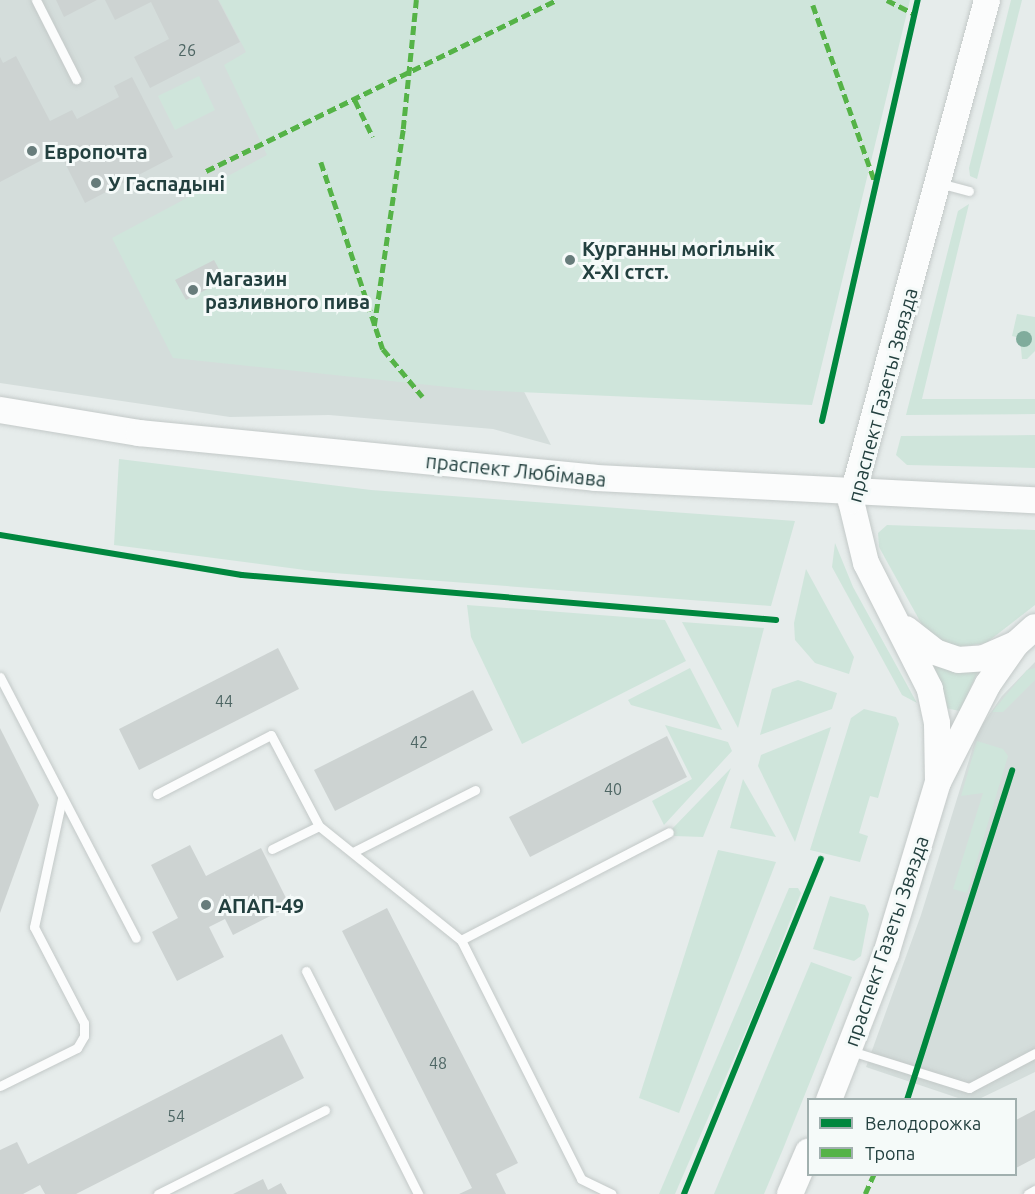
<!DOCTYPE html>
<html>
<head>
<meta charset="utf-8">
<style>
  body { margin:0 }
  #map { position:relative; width:1035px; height:1194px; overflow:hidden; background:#e6eceb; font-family:Ubuntu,sans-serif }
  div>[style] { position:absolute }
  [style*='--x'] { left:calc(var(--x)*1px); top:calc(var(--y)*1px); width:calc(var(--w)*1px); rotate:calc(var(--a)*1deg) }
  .built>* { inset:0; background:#d4dddb }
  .green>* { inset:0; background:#cfe5db }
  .building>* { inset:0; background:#cdd3d2 }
  .roads { filter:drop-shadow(0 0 2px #c3c9c8) drop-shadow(0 0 2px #c3c9c8) }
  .lane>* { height:9px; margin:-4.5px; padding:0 4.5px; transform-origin:4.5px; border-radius:4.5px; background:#fbfcfc }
  .secondary>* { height:26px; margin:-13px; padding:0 13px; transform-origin:13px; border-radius:13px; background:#fbfcfc }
  .quiet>* { height:4.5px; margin-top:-2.25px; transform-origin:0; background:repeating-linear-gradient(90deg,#55b347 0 9px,transparent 0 13.5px) }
  .cycleway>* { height:6px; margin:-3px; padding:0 3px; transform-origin:3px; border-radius:3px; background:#00873e }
  .trees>* { width:16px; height:16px; margin:-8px; border-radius:50%; background:#80ac9c }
  .dots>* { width:16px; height:16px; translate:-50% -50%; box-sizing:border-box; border:3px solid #f5faf9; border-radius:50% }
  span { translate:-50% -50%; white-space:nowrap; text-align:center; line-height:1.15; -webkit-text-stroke:6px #f5faf9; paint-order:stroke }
  .number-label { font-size:16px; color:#4e6664 }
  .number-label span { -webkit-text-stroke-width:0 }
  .poi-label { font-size:20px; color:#23403f; font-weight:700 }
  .left { translate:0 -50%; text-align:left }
  .street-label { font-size:20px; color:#23403f }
  .legend { position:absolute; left:807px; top:1098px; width:210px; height:78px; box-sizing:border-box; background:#f5faf9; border:2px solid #a1b0af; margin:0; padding:8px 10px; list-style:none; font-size:18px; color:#23403f }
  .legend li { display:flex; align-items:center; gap:12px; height:30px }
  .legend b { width:30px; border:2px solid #a1b0af }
</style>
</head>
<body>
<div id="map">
  <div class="built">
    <div style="clip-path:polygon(0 0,326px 0,551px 445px,493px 429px,329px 415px,230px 417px,0 383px)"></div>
    <div style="clip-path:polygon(1035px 662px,1035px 1072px,979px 1099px,964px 1100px,866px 1067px,921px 915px,978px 731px,1002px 696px)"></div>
  </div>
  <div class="green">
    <div style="clip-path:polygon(219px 0,910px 0,812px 405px,476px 390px,173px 358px,112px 238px,267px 155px,224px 65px,246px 52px)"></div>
    <div style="clip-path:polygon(1011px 0,1022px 0,977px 179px,970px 176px,969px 168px)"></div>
    <div style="clip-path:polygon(199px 76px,215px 110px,175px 130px,158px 96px)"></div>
    <div style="clip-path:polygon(969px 204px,922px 399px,1035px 399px,1035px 414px,906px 415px,958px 211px)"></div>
    <div style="clip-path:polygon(1017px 314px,1035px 317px,1035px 351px,1027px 359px,1022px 359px,1020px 338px,1012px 336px)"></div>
    <div style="clip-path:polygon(1035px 435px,1035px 468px,907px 465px,896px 455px,901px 436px)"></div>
    <div style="clip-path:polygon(119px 459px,371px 490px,795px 521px,771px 606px,320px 572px,114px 545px)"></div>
    <div style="clip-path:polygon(887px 525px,1035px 530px,1035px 605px,986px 643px,951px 648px,926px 632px,879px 547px,878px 533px)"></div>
    <div style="clip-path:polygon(835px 543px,853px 587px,917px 703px,902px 695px,832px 567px)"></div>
    <div style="clip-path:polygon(806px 569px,854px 657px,849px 674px,815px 663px,795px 640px,794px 623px)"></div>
    <div style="clip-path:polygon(467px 605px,665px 620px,686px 661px,522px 744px,471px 637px)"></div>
    <div style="clip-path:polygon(682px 622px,764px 628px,738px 728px)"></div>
    <div style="clip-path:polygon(931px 663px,979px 669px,960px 711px,945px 708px)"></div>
    <div style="clip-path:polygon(690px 668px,722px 730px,631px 705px,628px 700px)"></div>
    <div style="clip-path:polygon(1035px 668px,1035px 680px,1003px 712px,992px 712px,1027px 670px)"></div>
    <div style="clip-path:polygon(798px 680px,837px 693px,832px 709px,760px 735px,772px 689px)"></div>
    <div style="clip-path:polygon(864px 709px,896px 717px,899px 724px,878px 798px,870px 796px,859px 833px,868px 836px,860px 862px,810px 850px,851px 718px)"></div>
    <div style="clip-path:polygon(665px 725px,728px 742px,732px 751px,664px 825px,652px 801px,692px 779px)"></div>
    <div style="clip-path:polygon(831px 727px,795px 842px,758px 766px,761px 755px)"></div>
    <div style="clip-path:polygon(977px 741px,1003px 749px,1008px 756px,967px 893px,953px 889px,983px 793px,961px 796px)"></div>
    <div style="clip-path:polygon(731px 768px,703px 837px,674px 836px,671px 830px)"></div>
    <div style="clip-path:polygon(743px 779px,776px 837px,730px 828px)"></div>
    <div style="clip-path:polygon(718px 850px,776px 862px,679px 1113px,639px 1098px)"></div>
    <div style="clip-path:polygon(789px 888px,798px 888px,801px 893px,757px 1005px,675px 1194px,659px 1194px)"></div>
    <div style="clip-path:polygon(830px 896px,865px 905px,869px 914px,861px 956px,854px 961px,813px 949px)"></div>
    <div style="clip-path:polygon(811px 962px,852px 977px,783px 1149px,764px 1194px,714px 1194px)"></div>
  </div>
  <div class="building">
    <div style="clip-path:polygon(56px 0,97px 0,64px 17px)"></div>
    <div style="clip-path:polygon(105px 0,218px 0,240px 42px,150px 88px,134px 57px,169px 39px,151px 2px,115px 20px)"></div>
    <div style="clip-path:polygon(16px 56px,50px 121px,72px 110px,77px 119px,119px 97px,114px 86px,132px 77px,173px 157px,85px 203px,59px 151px,0 182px,0 57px,3px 63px)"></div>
    <div style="clip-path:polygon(214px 260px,225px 280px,186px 300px,175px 280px)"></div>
    <div style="clip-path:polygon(278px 648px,299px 689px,139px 770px,119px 729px)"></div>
    <div style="clip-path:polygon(473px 690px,493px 730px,335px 811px,314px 770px)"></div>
    <div style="clip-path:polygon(0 728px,39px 805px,0 913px)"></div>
    <div style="clip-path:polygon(667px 736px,687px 777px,530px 857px,509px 817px)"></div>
    <div style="clip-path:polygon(190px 845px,206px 876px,261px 848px,290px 906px,233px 935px,225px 919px,209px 927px,224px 957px,177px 981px,152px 932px,178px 918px,151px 865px)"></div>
    <div style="clip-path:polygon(387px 908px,518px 1163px,496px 1174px,506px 1194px,459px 1194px,472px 1188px,342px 931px)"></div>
    <div style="clip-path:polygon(282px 1034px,304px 1078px,76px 1194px,45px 1194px,40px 1185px,23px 1194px,0 1194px,0 1150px,17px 1142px,28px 1164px)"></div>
    <div style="clip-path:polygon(1035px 1110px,1035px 1158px,1016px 1168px,1016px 1120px)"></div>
    <div style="clip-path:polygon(263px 1179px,268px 1190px,281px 1183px,287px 1194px,233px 1194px)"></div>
  </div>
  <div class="roads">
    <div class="lane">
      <div style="--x:36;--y:0;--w:89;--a:63.1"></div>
      <div style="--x:939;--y:183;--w:31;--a:15"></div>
      <div style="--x:0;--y:677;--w:294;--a:62.5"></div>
      <div style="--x:157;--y:794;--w:128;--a:-27.4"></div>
      <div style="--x:271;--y:735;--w:103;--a:62.2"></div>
      <div style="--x:319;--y:826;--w:182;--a:38.8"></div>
      <div style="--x:461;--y:940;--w:267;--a:63.3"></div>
      <div style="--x:581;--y:1179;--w:34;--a:26"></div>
      <div style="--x:272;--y:849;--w:52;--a:-26.1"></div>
      <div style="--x:353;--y:852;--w:137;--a:-26.9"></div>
      <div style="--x:461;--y:940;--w:234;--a:-27.4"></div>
      <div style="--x:306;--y:971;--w:250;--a:63.3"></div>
      <div style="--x:851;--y:1051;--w:124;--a:17.4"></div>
      <div style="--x:969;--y:1088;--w:75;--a:-27.9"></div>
      <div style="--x:0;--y:1086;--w:86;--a:-26.3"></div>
      <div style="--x:77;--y:1048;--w:14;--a:-60"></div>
      <div style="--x:84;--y:1036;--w:13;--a:-90"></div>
      <div style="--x:84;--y:1023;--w:108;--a:-117.5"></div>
      <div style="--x:34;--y:927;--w:131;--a:-77.7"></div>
      <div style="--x:158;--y:1194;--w:187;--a:-26.7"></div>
      <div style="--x:1028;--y:1194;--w:8;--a:-30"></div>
    </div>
    <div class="secondary">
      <div style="--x:0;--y:410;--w:141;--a:9.4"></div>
      <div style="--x:139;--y:433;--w:458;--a:5.6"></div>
      <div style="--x:595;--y:478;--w:441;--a:2.9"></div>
      <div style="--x:906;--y:629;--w:37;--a:38"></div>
      <div style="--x:935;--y:652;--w:24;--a:19"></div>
      <div style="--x:958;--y:660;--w:26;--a:-4"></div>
      <div style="--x:984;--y:658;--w:35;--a:-24"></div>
      <div style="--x:938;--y:782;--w:59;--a:-91"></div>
      <div style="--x:937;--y:723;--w:35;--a:-102"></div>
      <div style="--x:930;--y:689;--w:141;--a:-116.9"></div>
      <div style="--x:866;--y:563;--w:64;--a:-103.6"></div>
      <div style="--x:851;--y:501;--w:519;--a:-74.81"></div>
      <div style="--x:829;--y:1100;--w:157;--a:-68.7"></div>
      <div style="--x:886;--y:954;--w:180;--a:-73.2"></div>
      <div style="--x:938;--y:782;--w:110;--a:-63"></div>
      <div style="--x:988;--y:684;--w:49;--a:-55"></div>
      <div style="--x:1016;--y:644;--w:25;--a:-42"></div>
      <div style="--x:790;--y:1194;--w:46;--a:-66.8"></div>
    </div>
  </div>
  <div class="quiet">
    <div style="--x:887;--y:0;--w:31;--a:27"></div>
    <div style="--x:813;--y:5;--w:188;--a:70.7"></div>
    <div style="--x:355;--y:100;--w:41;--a:64.1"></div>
    <div style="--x:321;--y:162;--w:197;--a:71.7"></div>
    <div style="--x:383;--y:349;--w:62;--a:50.2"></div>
    <div style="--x:206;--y:171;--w:390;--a:-26"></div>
    <div style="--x:374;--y:326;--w:199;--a:-81.6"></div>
    <div style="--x:403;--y:129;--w:130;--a:-84.2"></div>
    <div style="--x:865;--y:1194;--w:22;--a:-66"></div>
  </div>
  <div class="cycleway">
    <div style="--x:822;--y:421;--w:432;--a:-77.2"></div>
    <div style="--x:0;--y:535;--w:245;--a:9.4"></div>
    <div style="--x:242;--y:575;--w:536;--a:4.82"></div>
    <div style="--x:907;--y:1100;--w:346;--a:-72.3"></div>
    <div style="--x:684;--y:1194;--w:362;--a:-67.8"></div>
  </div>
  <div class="trees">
    <div style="left:1024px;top:339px"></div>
  </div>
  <div class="dots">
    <div style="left:32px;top:151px;background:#677c7b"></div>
    <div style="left:96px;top:183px;background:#677c7b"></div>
    <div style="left:570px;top:260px;background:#677c7b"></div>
    <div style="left:193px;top:290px;background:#677c7b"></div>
    <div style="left:206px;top:905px;background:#677c7b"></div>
  </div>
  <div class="number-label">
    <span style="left:187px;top:50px">26</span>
    <span style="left:224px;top:701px">44</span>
    <span style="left:419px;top:742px">42</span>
    <span style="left:613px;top:789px">40</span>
    <span style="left:438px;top:1063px">48</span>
    <span style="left:176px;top:1116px">54</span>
  </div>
  <div class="poi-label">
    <span class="left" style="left:44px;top:151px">Европочта</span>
    <span class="left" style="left:108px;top:183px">У Гаспадынi</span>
    <span class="left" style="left:582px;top:260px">Курганны могільнік<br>Х-ХI стст.</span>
    <span class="left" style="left:205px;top:290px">Магазин<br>разливного пива</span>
    <span class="left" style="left:218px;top:905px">АПАП-49</span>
  </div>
  <div class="street-label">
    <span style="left:882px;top:395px;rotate:-75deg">праспект Газеты Звязда</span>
    <span style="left:516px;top:470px;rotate:6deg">праспект Любімава</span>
    <span style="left:886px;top:941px;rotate:-71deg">праспект Газеты Звязда</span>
  </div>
  <ul class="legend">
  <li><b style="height:8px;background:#00873e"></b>Велодорожка</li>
  <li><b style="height:8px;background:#55b347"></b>Тропа</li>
  </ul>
</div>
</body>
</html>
